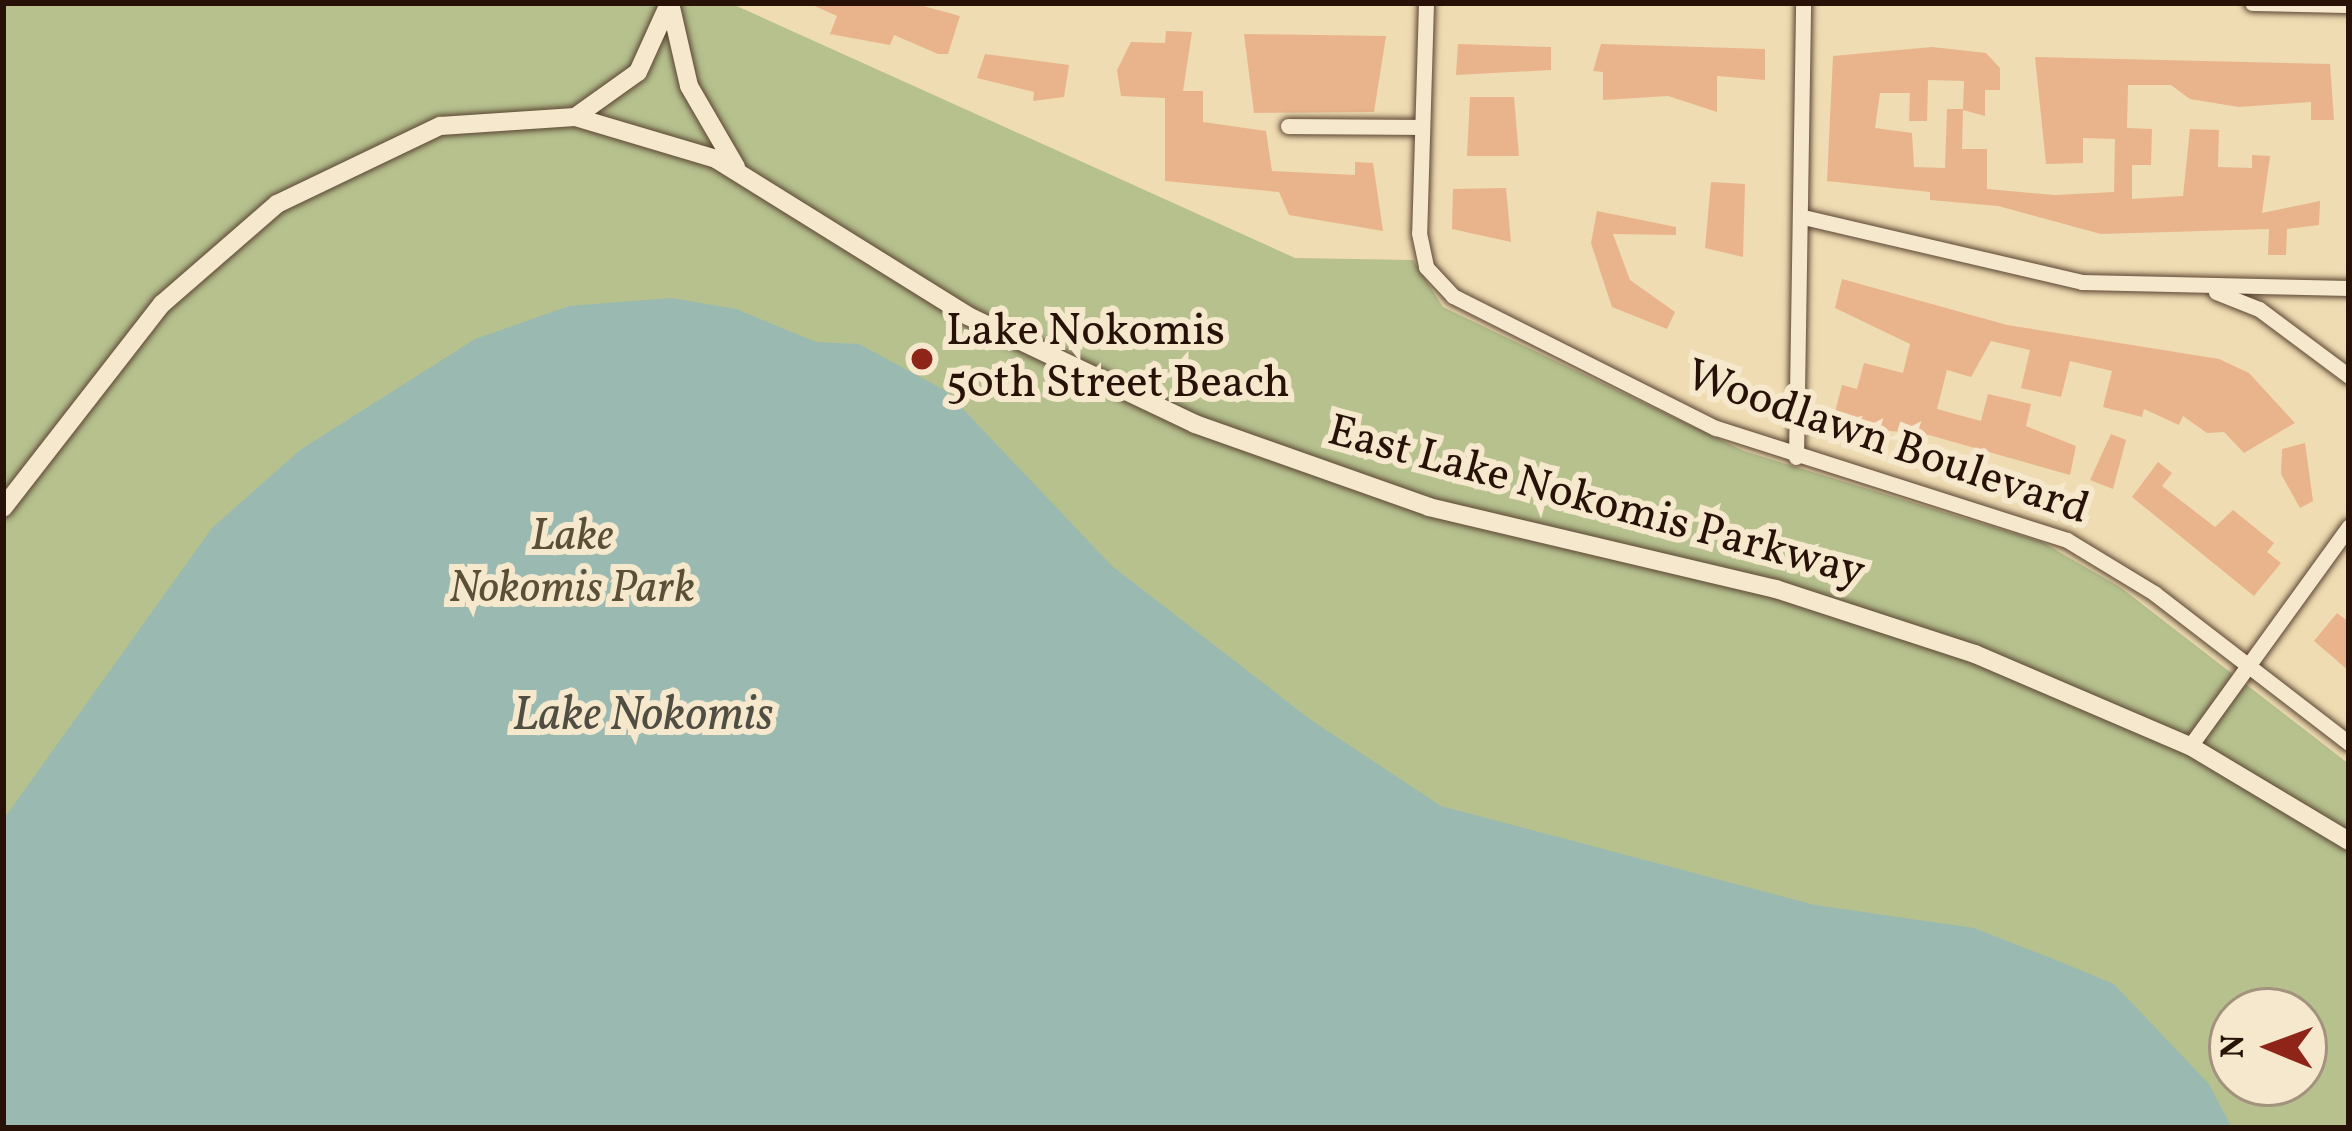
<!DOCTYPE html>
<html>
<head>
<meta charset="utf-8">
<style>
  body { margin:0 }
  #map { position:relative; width:2352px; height:1131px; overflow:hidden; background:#efdcb2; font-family:Vollkorn,serif }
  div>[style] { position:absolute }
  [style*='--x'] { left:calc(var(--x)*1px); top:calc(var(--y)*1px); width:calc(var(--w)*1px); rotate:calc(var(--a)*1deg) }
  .green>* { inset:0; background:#b6c18e }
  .water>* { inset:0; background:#9abab1 }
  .building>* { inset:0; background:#e9b48b }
  .roads { filter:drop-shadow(0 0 3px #5a4432) drop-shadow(0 0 3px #5a4432) }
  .minor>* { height:15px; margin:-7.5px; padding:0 7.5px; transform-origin:7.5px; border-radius:7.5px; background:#f5e8cd }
  .tertiary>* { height:18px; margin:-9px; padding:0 9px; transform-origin:9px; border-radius:9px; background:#f5e8cd }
  .dots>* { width:33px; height:33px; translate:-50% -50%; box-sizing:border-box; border:6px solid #f5e8cd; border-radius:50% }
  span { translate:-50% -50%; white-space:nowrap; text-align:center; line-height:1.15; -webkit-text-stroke:12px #f5e8cd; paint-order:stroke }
  .poi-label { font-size:45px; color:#281208 }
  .left { translate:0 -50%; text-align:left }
  .street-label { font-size:45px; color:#281208 }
  .park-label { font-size:45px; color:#5a4f37; font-style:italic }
  .water-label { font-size:48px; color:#504d43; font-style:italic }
  .frame { position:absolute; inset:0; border:6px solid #281208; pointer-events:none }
  .north { position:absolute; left:2208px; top:987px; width:120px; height:120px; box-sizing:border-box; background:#f5e8cd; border:3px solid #a3927e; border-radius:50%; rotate:271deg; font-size:33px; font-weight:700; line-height:48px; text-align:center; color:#281208 }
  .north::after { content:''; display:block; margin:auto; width:42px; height:54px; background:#8f2418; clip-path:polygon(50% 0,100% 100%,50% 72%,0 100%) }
</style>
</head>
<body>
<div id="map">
  <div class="green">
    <div style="clip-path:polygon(evenodd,3px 3px,730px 3px,1295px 258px,1413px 260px,1443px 307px,1744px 451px,2042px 542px,2120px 587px,2349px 764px,2349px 1128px,3px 1128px,3px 3px,2232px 1011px,2304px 1011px,2304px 1083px,2232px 1083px,2232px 1011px)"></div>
  </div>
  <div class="water">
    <div style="clip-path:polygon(672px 298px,736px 309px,816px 342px,859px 344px,946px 391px,1112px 566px,1311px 720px,1441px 806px,1815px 905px,1974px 928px,2061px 962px,2114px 984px,2209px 1084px,2232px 1128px,3px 1128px,3px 820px,212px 528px,300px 450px,475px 339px,569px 306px)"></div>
  </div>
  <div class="building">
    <div style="clip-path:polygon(808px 3px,912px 3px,960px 16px,948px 54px,938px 54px,894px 35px,890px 45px,830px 34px,837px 16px)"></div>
    <div style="clip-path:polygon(1166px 31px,1192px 32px,1183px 91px,1203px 91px,1203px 122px,1266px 131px,1272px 171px,1355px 175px,1355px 162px,1373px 163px,1383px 231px,1289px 215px,1279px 192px,1165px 181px,1165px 98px,1121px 96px,1117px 70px,1131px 42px,1165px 43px)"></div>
    <div style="clip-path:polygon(1244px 34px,1386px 36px,1374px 112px,1254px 113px)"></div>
    <div style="clip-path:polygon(1458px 44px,1551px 47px,1551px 70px,1456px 75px)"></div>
    <div style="clip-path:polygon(1601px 44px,1765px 49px,1765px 80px,1717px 76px,1717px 112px,1668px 96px,1603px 100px,1603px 72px,1593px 71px)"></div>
    <div style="clip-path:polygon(evenodd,1932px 47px,1986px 53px,2000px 68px,2000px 90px,1985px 90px,1985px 116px,1963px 110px,1962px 149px,1987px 149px,1987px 189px,2055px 195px,2114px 192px,2115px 139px,2083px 138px,2083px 163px,2046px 164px,2035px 57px,2330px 64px,2334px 120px,2311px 120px,2311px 102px,2239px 107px,2190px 99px,2171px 85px,2128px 85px,2127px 128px,2152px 129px,2151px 165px,2132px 165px,2132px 199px,2183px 196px,2190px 129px,2219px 130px,2218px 167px,2252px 168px,2252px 155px,2270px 156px,2262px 213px,2320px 201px,2319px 225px,2287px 229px,2286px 255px,2268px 255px,2269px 229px,2101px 234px,1998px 206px,1930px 200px,1930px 192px,1827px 181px,1833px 56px,1932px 47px,1928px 80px,1964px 81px,1963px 109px,1947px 109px,1945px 168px,1914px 167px,1912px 133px,1875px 128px,1880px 93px,1910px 93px,1909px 121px,1927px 121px,1928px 80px)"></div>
    <div style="clip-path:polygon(985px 54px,1069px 65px,1064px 97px,1033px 101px,1034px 92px,977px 78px)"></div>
    <div style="clip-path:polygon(1470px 97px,1514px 97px,1519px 156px,1467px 156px)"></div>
    <div style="clip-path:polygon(1711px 182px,1745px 184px,1743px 257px,1705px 248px)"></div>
    <div style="clip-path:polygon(1506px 188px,1511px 242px,1452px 229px,1453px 189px)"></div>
    <div style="clip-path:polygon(1597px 211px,1676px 227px,1676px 235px,1613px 234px,1630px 280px,1675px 312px,1667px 329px,1612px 307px,1591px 243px)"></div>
    <div style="clip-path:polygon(1842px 279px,2007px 325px,2219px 359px,2249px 373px,2295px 423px,2244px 453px,2224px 432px,2207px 433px,2183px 416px,2179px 425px,2144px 409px,2142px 417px,2103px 407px,2112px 371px,2070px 361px,2061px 397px,2021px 388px,2030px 350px,1991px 341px,1971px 377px,1947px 370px,1937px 409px,1981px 421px,1988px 394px,2031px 404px,2026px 426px,2076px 446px,2070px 475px,1929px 435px,1843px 426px,1834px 416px,1842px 385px,1857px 389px,1864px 363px,1903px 373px,1910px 344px,1835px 308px)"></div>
    <div style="clip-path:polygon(2111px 434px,2126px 440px,2113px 489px,2090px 480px)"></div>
    <div style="clip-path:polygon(2305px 443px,2313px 501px,2300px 508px,2281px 474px,2282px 449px)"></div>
    <div style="clip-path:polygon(2158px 462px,2172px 473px,2162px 486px,2215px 527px,2233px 510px,2274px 543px,2267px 552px,2281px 563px,2254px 596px,2132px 497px)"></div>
    <div style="clip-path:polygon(2337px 613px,2349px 622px,2349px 671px,2314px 641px)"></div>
  </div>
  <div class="roads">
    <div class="minor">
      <div style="--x:1426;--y:3;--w:230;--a:91.7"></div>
      <div style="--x:1419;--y:233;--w:35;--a:78"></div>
      <div style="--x:1426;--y:267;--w:40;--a:47"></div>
      <div style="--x:1453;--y:296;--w:294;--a:26.7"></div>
      <div style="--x:1716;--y:428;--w:368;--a:17.7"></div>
      <div style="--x:2067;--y:540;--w:102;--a:31.3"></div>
      <div style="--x:2154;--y:593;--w:246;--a:37.6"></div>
      <div style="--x:2252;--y:3;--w:97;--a:1.2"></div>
      <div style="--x:1288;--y:126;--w:134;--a:0.4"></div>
      <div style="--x:1803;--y:217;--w:286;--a:13.1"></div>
      <div style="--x:2082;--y:282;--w:267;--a:1.3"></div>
      <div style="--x:2216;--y:292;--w:46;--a:21.6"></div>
      <div style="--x:2259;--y:309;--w:112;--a:36.7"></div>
      <div style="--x:1796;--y:457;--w:454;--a:-89.1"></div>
      <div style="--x:2190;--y:746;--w:271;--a:-54.1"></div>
    </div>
    <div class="tertiary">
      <div style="--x:670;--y:3;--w:85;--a:77.1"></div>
      <div style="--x:689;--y:86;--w:94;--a:59.9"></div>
      <div style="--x:575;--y:117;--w:77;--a:-35.5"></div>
      <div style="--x:638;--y:72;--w:72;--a:-65.6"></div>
      <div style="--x:3;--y:508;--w:259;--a:-52.1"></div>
      <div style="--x:162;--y:304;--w:152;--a:-41"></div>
      <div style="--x:277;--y:204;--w:181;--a:-25.6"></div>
      <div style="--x:440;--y:126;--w:135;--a:-3.8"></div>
      <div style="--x:575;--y:117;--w:147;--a:16.6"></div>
      <div style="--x:716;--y:159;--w:297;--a:31.9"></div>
      <div style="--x:968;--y:316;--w:251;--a:25.4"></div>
      <div style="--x:1195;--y:424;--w:248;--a:19.5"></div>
      <div style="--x:1429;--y:507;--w:357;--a:13.3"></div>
      <div style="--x:1776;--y:589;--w:209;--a:18.1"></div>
      <div style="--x:1975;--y:654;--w:234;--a:23.2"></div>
      <div style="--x:2190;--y:746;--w:185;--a:30.9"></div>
    </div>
  </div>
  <div class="dots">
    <div style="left:922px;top:359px;background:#8f2418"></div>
  </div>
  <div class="poi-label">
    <span class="left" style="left:946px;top:359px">Lake Nokomis<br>50th Street Beach</span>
  </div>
  <div class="street-label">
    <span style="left:1887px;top:444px;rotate:19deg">Woodlawn Boulevard</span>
    <span style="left:1596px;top:503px;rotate:15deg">East Lake Nokomis Parkway</span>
  </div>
  <div class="park-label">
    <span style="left:572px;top:564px">Lake<br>Nokomis Park</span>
  </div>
  <div class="water-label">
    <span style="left:643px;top:717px">Lake Nokomis</span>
  </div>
  <div class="frame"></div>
  <div class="north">N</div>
</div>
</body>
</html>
